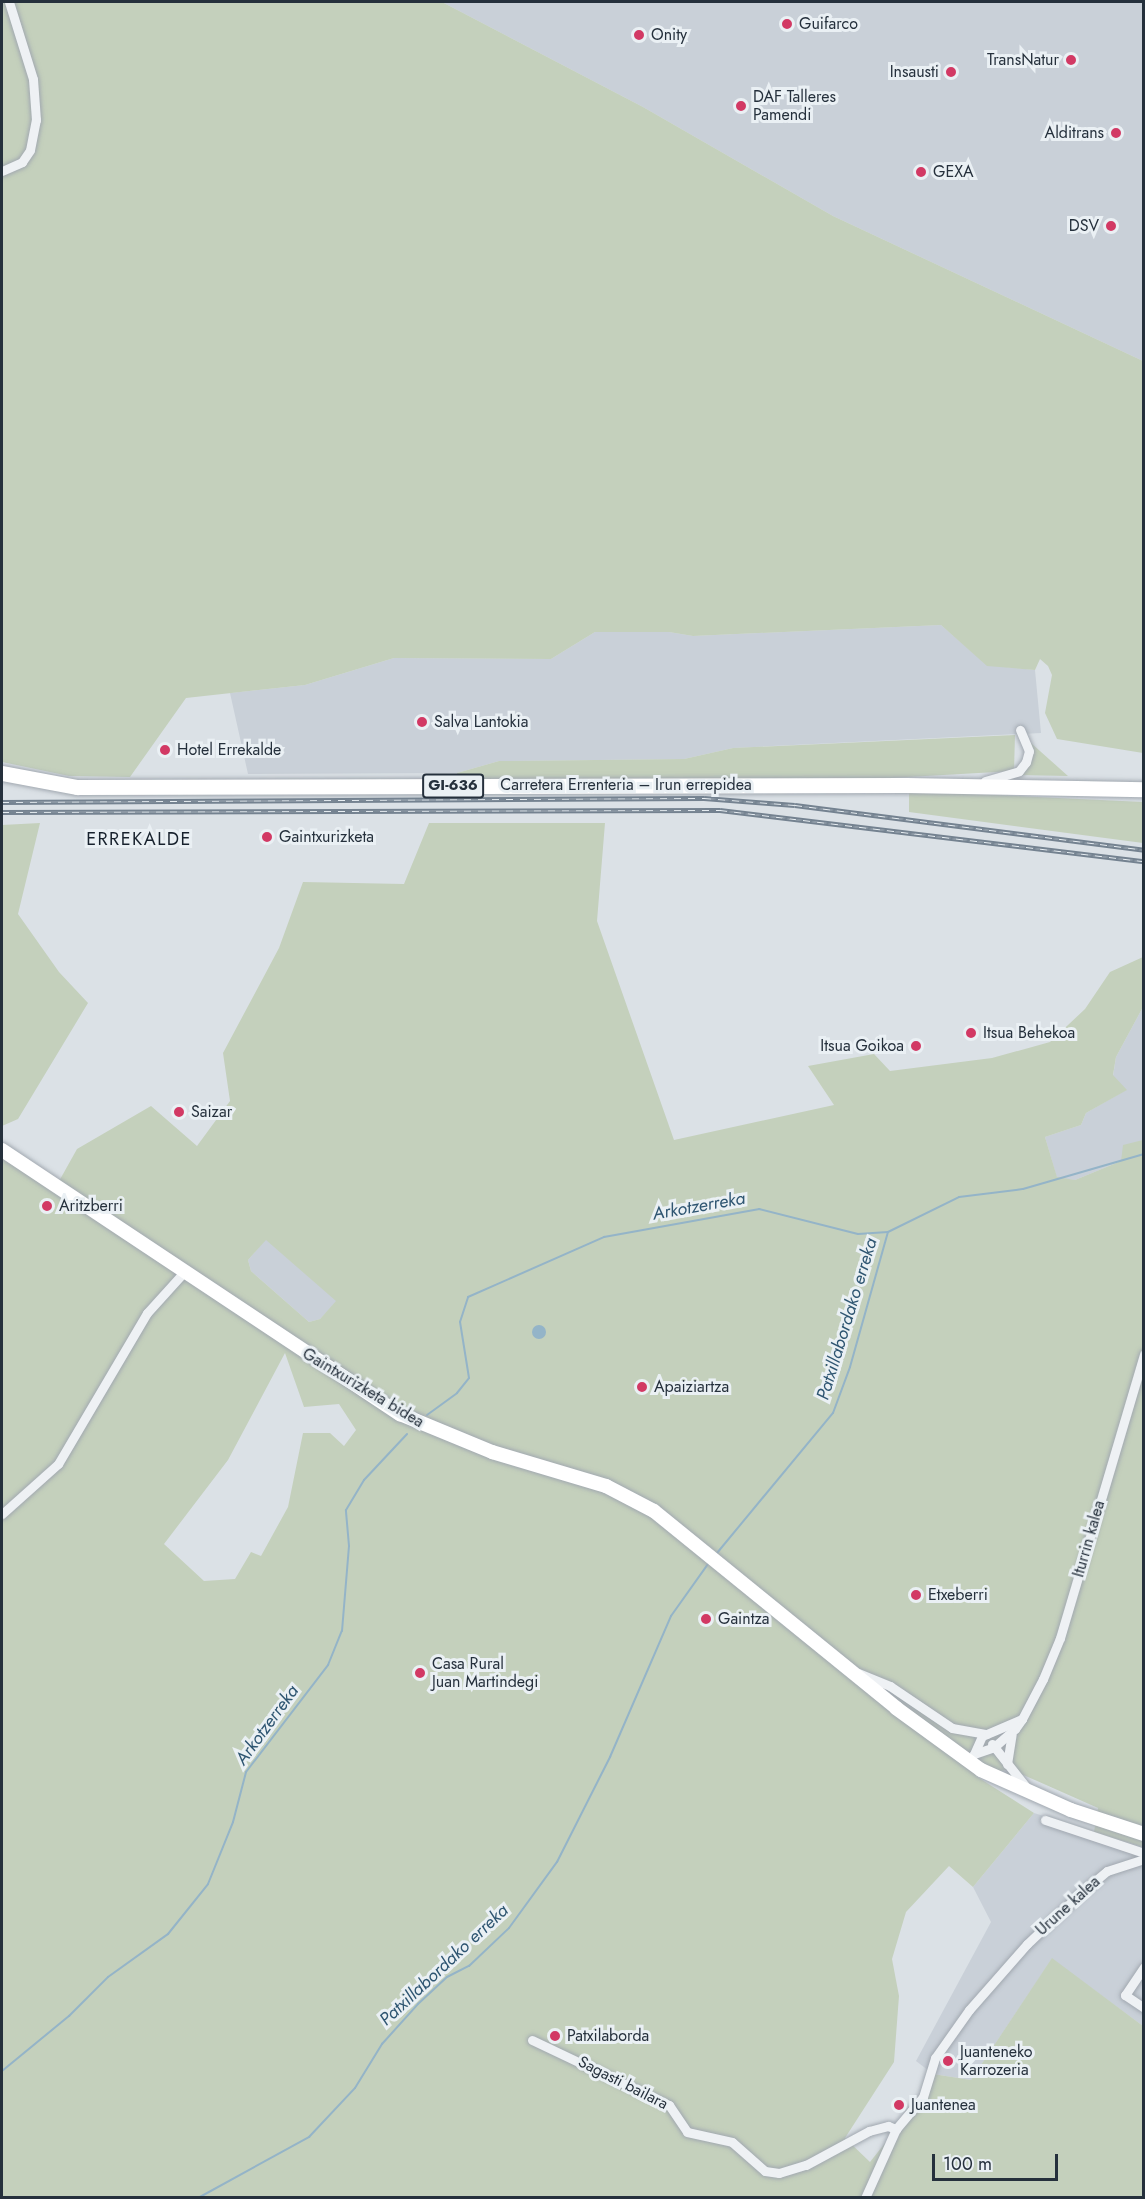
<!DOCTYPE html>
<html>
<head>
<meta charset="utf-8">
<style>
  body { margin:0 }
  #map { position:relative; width:1145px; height:2199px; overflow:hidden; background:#dbe1e6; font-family:Jost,sans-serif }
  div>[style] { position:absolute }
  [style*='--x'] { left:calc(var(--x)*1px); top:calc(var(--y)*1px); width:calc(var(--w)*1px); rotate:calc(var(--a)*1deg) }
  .built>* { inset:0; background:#c9d0d8 }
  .green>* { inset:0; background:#c4d0bc }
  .water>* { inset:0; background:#94b4c8 }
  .round { border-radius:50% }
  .stream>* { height:2px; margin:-1px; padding:0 1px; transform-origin:1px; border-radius:1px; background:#94b4c8 }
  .roads { filter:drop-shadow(0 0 2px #a1a8b0) drop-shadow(0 0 2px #a1a8b0) }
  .street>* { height:9px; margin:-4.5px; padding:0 4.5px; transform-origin:4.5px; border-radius:4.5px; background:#eef1f4 }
  .secondary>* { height:14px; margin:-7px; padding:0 7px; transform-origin:7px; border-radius:7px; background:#fff }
  .primary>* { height:15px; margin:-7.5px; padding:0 7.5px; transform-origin:7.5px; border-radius:7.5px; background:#fff }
  .rail>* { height:4.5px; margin-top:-2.25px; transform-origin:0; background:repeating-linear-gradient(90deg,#eaf0f4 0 7px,#748290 0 14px); box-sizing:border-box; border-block:2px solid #748290 }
  .dots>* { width:16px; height:16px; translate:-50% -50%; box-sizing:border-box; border:3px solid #eaf0f4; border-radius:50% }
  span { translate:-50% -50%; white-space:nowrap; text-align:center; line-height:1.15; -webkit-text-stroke:6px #eaf0f4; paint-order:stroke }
  .shield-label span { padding:2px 4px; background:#eaf0f4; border:2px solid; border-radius:4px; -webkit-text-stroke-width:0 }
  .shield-label { font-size:15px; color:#25303c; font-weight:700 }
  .poi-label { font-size:16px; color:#25303c }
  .left { translate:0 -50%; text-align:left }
  .right { translate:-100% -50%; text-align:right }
  .street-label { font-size:16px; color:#25303c }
  .neighbourhood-label { font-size:18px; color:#17212d; letter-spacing:1.5px }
  .water-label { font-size:18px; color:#2e5571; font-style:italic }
  .frame { position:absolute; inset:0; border:3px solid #25303c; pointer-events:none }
  .scale { position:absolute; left:932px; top:2154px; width:126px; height:27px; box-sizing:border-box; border:3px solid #25303c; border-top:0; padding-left:8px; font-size:18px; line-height:21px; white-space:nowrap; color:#25303c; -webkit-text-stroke:4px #eaf0f4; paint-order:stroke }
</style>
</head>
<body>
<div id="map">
  <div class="built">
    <div style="clip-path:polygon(442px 2px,1143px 2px,1143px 361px,833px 216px,643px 107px)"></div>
    <div style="clip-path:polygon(941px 625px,987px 665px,1035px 670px,1041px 733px,733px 748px,684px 759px,499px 761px,457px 773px,248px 774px,230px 693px,305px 685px,394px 658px,551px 659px,595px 632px,669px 632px,693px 636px)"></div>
    <div style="clip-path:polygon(1143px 1007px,1143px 1152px,1075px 1180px,1057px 1178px,1045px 1137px,1081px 1125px,1086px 1113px,1126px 1090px,1113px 1076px,1116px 1057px)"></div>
    <div style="clip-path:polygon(266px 1239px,337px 1301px,320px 1319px,309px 1322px,251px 1271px,248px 1260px)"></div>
    <div style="clip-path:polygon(1034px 1813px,1143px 1847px,1143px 2026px,1052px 1959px,971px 2080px,933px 2074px,916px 2061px,991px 1922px,973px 1887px)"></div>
  </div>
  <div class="green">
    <div style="clip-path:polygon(2px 2px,442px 2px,643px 107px,833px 216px,1143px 361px,1143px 753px,1057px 739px,1045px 713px,1052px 675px,1048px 666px,1040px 659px,1035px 670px,987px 666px,941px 625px,693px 636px,669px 632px,595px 632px,551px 659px,394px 658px,305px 685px,186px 698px,130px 777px,69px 776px,2px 762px)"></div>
    <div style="clip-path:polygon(1015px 735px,1014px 771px,837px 781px,458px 779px,457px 773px,499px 761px,684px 759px,733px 748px)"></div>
    <div style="clip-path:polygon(1031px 743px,1068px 776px,1018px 775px,1030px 763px)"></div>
    <div style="clip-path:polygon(909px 791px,1143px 802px,1143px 843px,909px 812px)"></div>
    <div style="clip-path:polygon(40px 823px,18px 914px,59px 972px,88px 1003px,18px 1119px,2px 1126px,2px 825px)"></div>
    <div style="clip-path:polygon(evenodd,429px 823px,605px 823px,597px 921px,674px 1140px,834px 1105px,808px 1066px,874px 1054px,890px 1071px,992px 1058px,1050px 1042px,1085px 1009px,1110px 972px,1143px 957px,1143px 1007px,1116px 1057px,1113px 1075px,1127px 1090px,1086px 1113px,1081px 1125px,1045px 1137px,1057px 1177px,1075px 1180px,1121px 1161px,1123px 1145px,1143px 1140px,1143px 1847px,1094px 1832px,1098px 1808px,1010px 1769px,976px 1776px,1034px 1813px,973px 1887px,949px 1866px,906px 1912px,892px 1959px,899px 1996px,894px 2062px,845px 2138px,870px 2162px,905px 2118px,933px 2074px,971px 2080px,1052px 1958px,1143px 2026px,1143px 2197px,2px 2197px,2px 1150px,53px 1192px,77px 1149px,151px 1106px,197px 1146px,230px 1101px,223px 1053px,279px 948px,303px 882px,404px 884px,429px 823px,266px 1240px,336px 1301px,320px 1319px,309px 1322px,251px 1271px,248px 1260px,266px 1240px,429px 823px,285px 1353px,304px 1407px,339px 1404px,356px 1430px,344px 1446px,330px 1433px,303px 1433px,288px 1507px,261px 1556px,251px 1552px,235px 1579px,204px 1581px,164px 1544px,228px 1460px,285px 1353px)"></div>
  </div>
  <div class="water">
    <div class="round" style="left:532px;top:1325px;width:14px;height:14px"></div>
  </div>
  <div class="stream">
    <div style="--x:427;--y:1415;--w:37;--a:-36"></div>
    <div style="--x:457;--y:1393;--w:19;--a:-51"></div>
    <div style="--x:469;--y:1378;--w:57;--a:-99.1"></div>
    <div style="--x:460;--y:1322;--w:26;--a:-72"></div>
    <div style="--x:468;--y:1297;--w:149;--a:-23.8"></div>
    <div style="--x:604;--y:1237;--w:158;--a:-10.2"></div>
    <div style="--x:759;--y:1209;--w:102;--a:14.2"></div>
    <div style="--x:858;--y:1234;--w:30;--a:-4"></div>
    <div style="--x:888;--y:1232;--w:79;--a:-26.2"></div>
    <div style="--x:959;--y:1197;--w:64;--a:-7.1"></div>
    <div style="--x:1023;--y:1189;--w:126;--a:-16.1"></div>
    <div style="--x:717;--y:1553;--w:182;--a:-50.4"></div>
    <div style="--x:833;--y:1413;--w:49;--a:-69.7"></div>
    <div style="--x:850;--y:1367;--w:140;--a:-74.3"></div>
    <div style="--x:2;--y:2071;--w:87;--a:-39.4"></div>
    <div style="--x:69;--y:2016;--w:55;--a:-45"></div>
    <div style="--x:108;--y:1977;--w:74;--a:-35.6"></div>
    <div style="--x:168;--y:1934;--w:64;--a:-51.3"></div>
    <div style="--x:208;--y:1884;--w:67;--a:-68"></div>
    <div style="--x:233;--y:1822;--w:52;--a:-75.4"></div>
    <div style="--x:246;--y:1772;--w:135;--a:-52.5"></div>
    <div style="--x:328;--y:1665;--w:37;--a:-68"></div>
    <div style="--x:342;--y:1631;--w:85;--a:-85.3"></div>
    <div style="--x:349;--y:1546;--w:36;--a:-95"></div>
    <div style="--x:346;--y:1510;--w:35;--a:-59"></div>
    <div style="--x:364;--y:1480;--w:63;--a:-46.9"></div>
    <div style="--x:198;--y:2198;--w:127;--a:-28.8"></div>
    <div style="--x:309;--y:2137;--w:67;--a:-46.8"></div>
    <div style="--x:355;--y:2088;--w:52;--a:-58.5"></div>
    <div style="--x:382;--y:2044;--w:54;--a:-48"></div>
    <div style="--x:418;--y:2004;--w:40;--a:-43"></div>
    <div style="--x:447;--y:1977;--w:25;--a:-27"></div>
    <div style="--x:469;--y:1966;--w:55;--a:-43.5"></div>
    <div style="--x:509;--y:1928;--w:82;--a:-54"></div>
    <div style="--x:557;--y:1862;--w:118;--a:-63.2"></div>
    <div style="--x:610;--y:1757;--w:154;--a:-66.6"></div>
    <div style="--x:671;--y:1616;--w:64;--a:-54.6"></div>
  </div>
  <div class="roads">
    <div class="street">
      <div style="--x:2;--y:171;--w:22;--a:-24"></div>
      <div style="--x:22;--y:162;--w:14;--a:-56"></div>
      <div style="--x:30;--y:150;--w:31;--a:-79"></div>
      <div style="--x:36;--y:120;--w:41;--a:-94.2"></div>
      <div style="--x:33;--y:79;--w:81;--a:-107.3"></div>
      <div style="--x:985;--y:781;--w:35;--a:-16"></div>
      <div style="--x:1019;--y:771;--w:11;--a:-52"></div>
      <div style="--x:1026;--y:762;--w:11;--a:-75"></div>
      <div style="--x:1029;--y:751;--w:23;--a:-113"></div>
      <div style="--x:2;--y:1514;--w:75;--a:-41.8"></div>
      <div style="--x:58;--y:1464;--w:175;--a:-59.5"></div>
      <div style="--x:147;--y:1313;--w:57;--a:-47.9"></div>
      <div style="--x:858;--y:1673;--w:35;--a:22"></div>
      <div style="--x:890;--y:1686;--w:75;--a:34.1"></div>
      <div style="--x:952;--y:1728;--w:35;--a:10"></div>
      <div style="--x:1022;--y:1719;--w:43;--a:157"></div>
      <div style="--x:982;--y:1736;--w:20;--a:114"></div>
      <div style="--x:974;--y:1754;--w:21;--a:-19"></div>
      <div style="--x:994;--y:1747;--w:28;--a:-41"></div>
      <div style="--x:1015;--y:1729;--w:12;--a:-55"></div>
      <div style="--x:1022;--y:1719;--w:45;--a:-62.3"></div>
      <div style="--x:1043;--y:1679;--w:44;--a:-67.5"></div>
      <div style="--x:1060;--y:1638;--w:296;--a:-73.5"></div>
      <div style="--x:992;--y:1744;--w:55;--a:51.7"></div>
      <div style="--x:1007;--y:1764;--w:30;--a:-81"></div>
      <div style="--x:1045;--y:1820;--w:104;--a:18.4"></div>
      <div style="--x:1144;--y:1967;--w:34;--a:124"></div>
      <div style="--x:1125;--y:1995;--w:23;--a:34"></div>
      <div style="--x:532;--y:2040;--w:152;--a:25.4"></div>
      <div style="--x:669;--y:2105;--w:32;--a:56"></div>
      <div style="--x:687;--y:2132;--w:46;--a:12.5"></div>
      <div style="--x:732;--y:2142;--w:44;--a:41.3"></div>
      <div style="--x:765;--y:2171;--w:14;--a:8"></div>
      <div style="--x:779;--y:2173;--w:28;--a:-17"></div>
      <div style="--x:806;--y:2165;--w:72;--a:-28.4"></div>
      <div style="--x:869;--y:2131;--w:20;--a:-15"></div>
      <div style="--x:888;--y:2126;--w:9;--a:21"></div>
      <div style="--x:865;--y:2198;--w:76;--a:-65.8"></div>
      <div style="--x:896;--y:2129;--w:42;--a:-49.8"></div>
      <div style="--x:923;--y:2097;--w:41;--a:-72.9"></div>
      <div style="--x:935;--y:2058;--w:59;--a:-54.7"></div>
      <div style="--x:969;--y:2010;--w:88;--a:-48.7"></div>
      <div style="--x:1027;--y:1944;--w:77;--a:-43.4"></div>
      <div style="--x:1083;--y:1891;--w:31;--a:-40"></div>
      <div style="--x:1107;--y:1871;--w:39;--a:-18"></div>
    </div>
    <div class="secondary">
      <div style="--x:2;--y:1150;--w:478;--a:33.6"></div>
      <div style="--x:400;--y:1414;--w:100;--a:22.4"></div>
      <div style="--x:492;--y:1452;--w:119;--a:16.6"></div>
      <div style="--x:606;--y:1486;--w:54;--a:27.5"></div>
      <div style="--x:654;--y:1511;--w:312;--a:39.1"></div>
      <div style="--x:896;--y:1708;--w:105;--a:36.1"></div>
      <div style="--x:981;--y:1770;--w:98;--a:24"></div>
      <div style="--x:1071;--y:1810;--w:77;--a:18.2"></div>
    </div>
    <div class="primary">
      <div style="--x:2;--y:773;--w:76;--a:10.6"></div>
      <div style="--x:77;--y:787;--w:829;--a:-0.14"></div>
      <div style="--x:906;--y:785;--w:238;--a:1"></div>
    </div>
  </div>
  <div class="rail">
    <div style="--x:2;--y:802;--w:702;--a:-0.33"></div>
    <div style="--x:704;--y:798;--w:91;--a:4.4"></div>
    <div style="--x:795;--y:805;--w:352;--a:7.3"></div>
    <div style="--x:2;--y:812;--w:718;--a:-0.16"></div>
    <div style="--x:720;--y:810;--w:427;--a:6.9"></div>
  </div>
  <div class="dots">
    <div style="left:787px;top:24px;background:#d23964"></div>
    <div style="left:639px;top:35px;background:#d23964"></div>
    <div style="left:1071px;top:60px;background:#d23964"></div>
    <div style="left:951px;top:72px;background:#d23964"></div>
    <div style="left:741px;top:106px;background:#d23964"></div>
    <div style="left:1116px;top:133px;background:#d23964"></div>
    <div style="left:921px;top:172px;background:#d23964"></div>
    <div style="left:1111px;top:226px;background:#d23964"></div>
    <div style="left:422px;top:722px;background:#d23964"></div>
    <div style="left:165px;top:750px;background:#d23964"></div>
    <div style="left:267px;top:837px;background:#d23964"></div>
    <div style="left:971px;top:1033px;background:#d23964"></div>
    <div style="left:916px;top:1046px;background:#d23964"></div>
    <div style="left:179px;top:1112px;background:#d23964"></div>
    <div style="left:47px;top:1206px;background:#d23964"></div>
    <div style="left:642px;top:1387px;background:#d23964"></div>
    <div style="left:916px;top:1595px;background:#d23964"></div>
    <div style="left:706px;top:1619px;background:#d23964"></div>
    <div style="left:420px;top:1673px;background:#d23964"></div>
    <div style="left:555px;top:2036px;background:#d23964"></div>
    <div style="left:948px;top:2061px;background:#d23964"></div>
    <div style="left:899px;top:2105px;background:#d23964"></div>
  </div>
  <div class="shield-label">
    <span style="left:453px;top:786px">GI-636</span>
  </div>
  <div class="poi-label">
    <span class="left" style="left:799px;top:24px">Guifarco</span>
    <span class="left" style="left:651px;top:35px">Onity</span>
    <span class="right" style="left:1059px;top:60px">TransNatur</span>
    <span class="right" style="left:939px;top:72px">Insausti</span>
    <span class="left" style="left:753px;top:106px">DAF Talleres<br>Pamendi</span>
    <span class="right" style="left:1104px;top:133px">Alditrans</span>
    <span class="left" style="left:933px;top:172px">GEXA</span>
    <span class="right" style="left:1099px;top:226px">DSV</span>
    <span class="left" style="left:434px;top:722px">Salva Lantokia</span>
    <span class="left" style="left:177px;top:750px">Hotel Errekalde</span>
    <span class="left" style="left:279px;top:837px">Gaintxurizketa</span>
    <span class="left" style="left:983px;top:1033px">Itsua Behekoa</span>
    <span class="right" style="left:904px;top:1046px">Itsua Goikoa</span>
    <span class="left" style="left:191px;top:1112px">Saizar</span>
    <span class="left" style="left:59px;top:1206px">Aritzberri</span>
    <span class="left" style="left:654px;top:1387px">Apaiziartza</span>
    <span class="left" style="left:928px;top:1595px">Etxeberri</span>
    <span class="left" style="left:718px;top:1619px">Gaintza</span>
    <span class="left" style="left:432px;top:1673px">Casa Rural<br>Juan Martindegi</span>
    <span class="left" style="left:567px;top:2036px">Patxilaborda</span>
    <span class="left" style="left:960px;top:2061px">Juanteneko<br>Karrozeria</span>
    <span class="left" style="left:911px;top:2105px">Juantenea</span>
  </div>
  <div class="street-label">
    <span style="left:626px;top:785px">Carretera Errenteria – Irun errepidea</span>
    <span style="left:363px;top:1388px;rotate:31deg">Gaintxurizketa bidea</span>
    <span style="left:1089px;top:1539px;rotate:-74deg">Iturrin kalea</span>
    <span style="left:1068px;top:1906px;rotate:-42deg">Urune kalea</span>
    <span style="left:623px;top:2083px;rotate:27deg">Sagasti bailara</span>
  </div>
  <div class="neighbourhood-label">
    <span style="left:139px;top:839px">ERREKALDE</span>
  </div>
  <div class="water-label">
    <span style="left:699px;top:1206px;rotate:-10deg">Arkotzerreka</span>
    <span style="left:847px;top:1319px;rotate:-73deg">Patxillabordako erreka</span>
    <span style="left:267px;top:1725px;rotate:-54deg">Arkotzerreka</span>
    <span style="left:444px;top:1965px;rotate:-43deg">Patxillabordako erreka</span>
  </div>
  <div class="frame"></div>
  <div class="scale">100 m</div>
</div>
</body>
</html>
